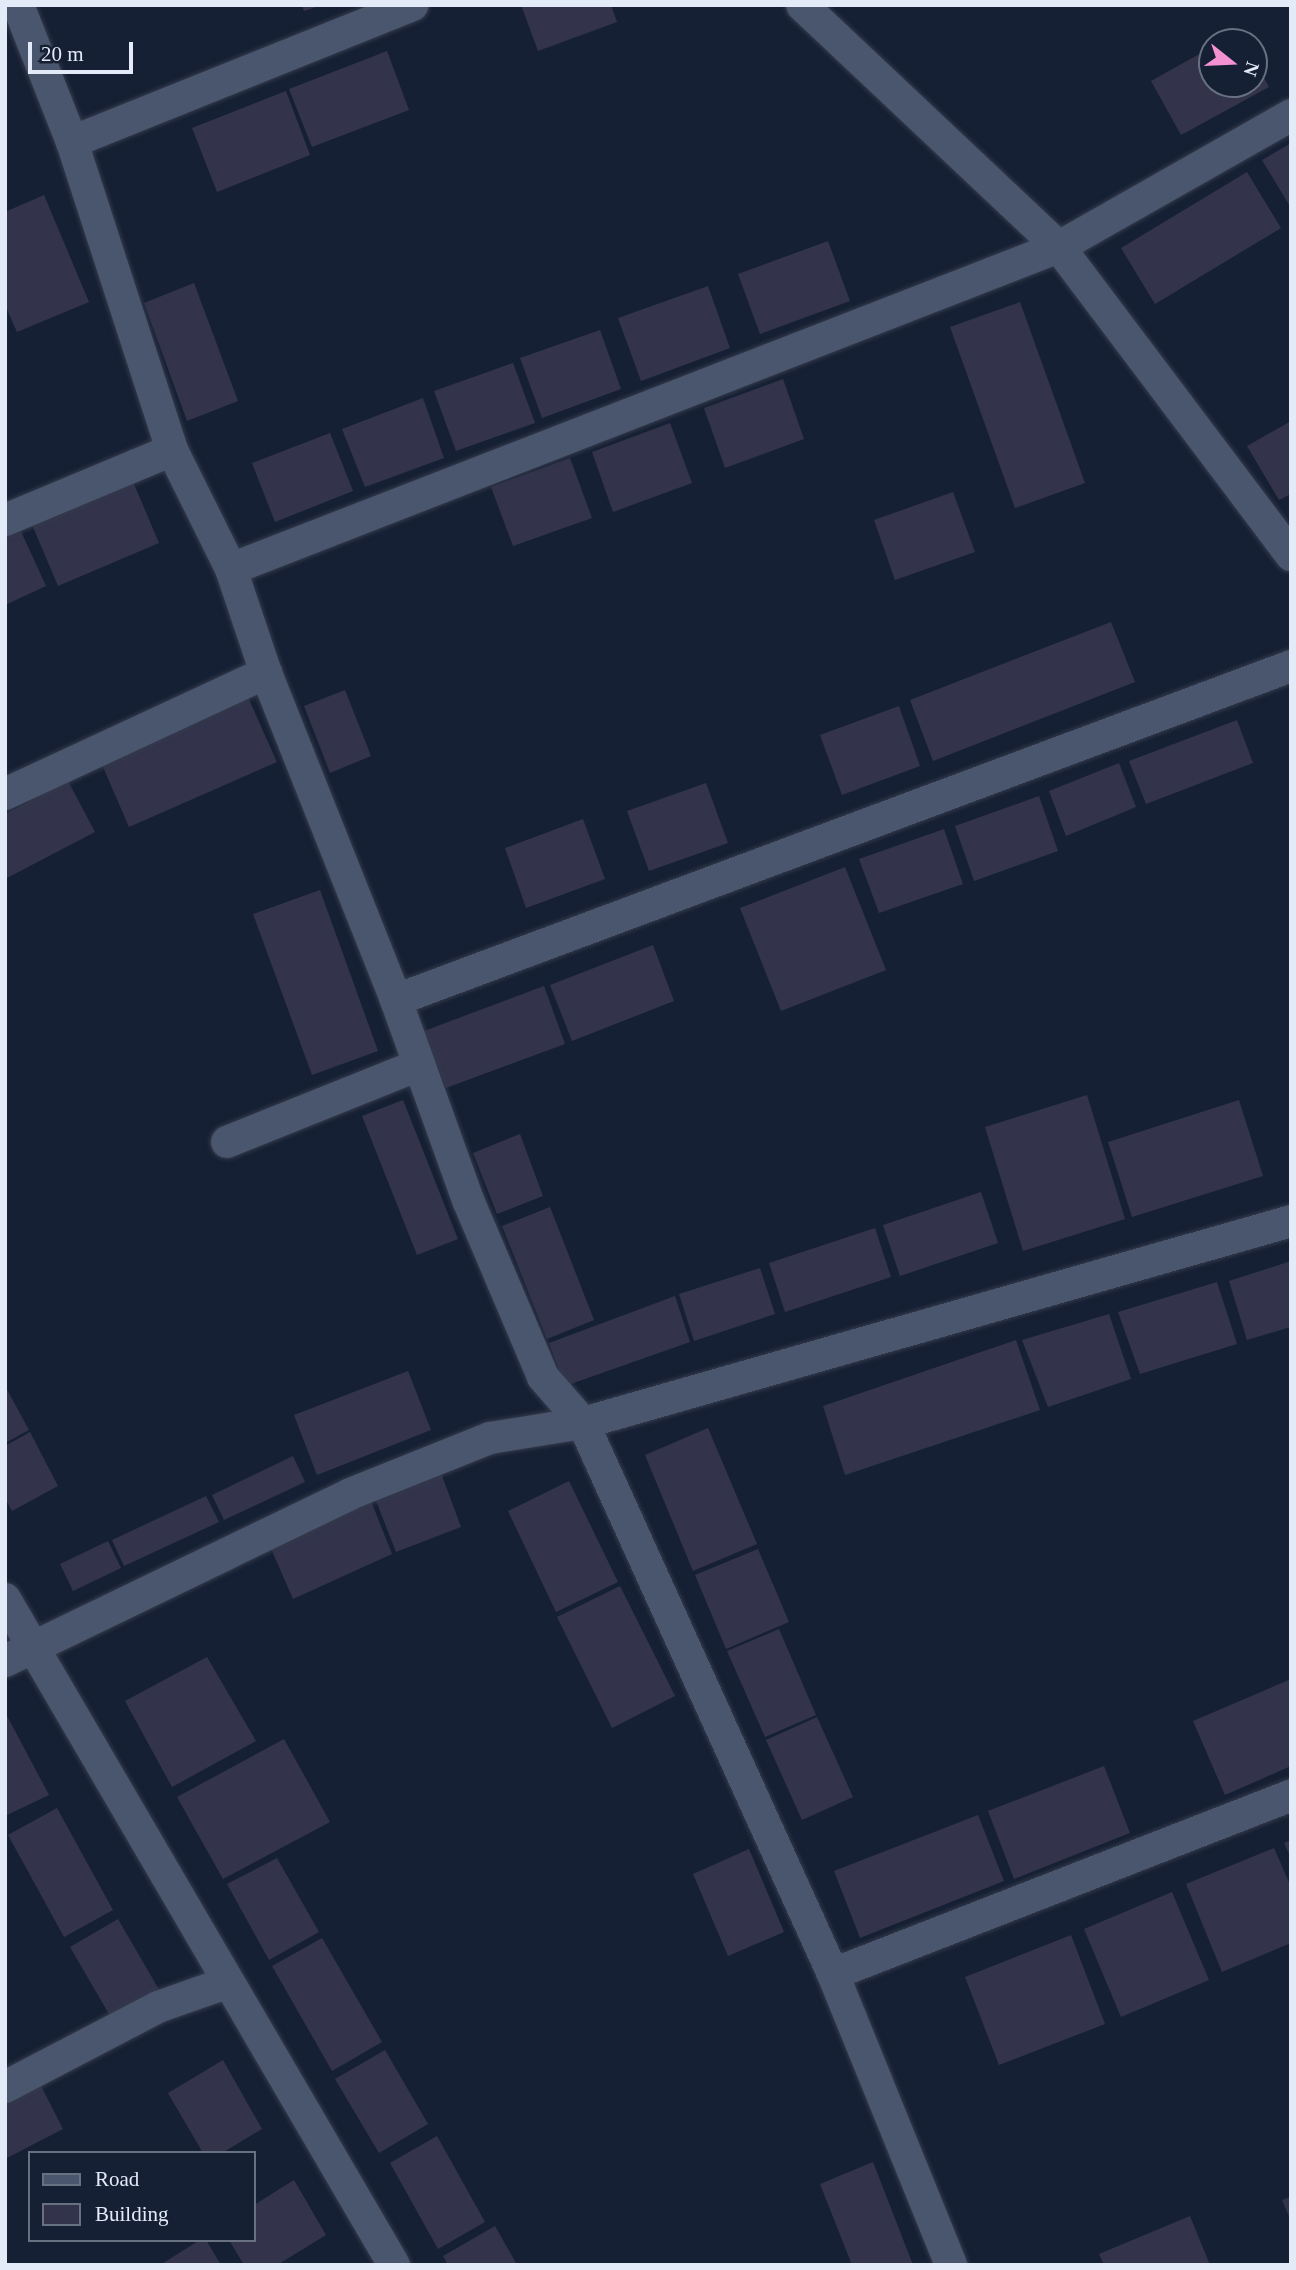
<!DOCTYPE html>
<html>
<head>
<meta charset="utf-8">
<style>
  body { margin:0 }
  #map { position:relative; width:1296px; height:2270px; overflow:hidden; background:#162034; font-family:Georgia,serif }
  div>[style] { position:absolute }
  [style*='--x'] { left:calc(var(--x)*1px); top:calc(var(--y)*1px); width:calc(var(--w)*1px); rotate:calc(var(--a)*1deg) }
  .building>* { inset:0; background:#33344c }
  .roads { filter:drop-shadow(0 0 2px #343a4c) drop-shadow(0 0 2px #343a4c) }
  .street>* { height:32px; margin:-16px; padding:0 16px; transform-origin:16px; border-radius:16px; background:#4a566e }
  span { translate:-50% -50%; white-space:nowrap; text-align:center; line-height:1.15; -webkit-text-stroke:7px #162034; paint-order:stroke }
  .frame { position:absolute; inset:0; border:7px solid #e3eaf8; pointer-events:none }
  .legend { position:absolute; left:28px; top:2151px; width:228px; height:91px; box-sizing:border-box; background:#162034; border:2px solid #687182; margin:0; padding:9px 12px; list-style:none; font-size:21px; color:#e3eaf8 }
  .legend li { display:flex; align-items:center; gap:14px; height:35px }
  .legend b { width:35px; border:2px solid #687182 }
  .north { position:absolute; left:1198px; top:28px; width:70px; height:70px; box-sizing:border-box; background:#162034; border:2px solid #687182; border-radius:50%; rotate:108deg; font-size:19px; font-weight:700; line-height:28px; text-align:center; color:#e3eaf8 }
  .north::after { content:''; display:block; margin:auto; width:24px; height:32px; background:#f491d3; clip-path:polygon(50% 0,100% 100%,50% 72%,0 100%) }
  .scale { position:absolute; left:28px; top:42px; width:105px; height:32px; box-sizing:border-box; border:4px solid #e3eaf8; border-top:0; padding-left:9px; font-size:21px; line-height:24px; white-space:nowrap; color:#e3eaf8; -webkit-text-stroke:5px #162034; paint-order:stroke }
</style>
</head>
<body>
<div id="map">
  <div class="building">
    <div style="clip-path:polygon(302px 5px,319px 5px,319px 6px,304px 11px)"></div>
    <div style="clip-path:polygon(521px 5px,611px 5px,617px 22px,538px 51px)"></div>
    <div style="clip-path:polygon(1239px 32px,1244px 42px,1221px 42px)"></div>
    <div style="clip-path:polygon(1212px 47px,1212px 84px,1254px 84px,1254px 59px,1269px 87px,1181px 135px,1151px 81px)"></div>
    <div style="clip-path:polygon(387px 51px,409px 110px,312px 147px,289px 89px)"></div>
    <div style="clip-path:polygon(286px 91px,310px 155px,217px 192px,192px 128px)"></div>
    <div style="clip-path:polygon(1291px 143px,1291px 208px,1262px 160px)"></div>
    <div style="clip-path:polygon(1247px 172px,1281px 228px,1155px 304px,1121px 248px)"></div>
    <div style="clip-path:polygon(44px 195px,89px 302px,17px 332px,5px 305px,5px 212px)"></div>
    <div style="clip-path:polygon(828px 241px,850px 301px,760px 334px,738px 274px)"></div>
    <div style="clip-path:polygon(194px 283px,238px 401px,187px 421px,144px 303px)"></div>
    <div style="clip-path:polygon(708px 286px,730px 348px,641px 381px,618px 318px)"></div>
    <div style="clip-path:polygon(1020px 302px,1085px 483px,1015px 508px,950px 327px)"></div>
    <div style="clip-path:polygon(600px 330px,621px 389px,542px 418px,520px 358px)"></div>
    <div style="clip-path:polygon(513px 363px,535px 423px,456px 451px,434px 391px)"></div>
    <div style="clip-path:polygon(783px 379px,804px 439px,725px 468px,704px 408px)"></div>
    <div style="clip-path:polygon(423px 398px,444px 458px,365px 487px,342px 429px)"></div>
    <div style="clip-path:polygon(1291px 421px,1291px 494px,1279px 500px,1247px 446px)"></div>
    <div style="clip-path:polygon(670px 423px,692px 483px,613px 512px,592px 452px)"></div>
    <div style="clip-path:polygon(330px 433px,353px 491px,275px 522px,252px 463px)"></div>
    <div style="clip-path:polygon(570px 458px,592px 518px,513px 546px,491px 487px)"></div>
    <div style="clip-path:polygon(131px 477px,159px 543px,58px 586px,30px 520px)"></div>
    <div style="clip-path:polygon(953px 492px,975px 552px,895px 580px,874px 520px)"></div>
    <div style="clip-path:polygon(19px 527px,46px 586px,5px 605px,5px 533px)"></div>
    <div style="clip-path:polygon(1111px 622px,1135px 682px,933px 761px,910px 700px)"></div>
    <div style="clip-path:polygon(345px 690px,371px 756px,330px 773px,304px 706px)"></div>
    <div style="clip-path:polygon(247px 695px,277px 762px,129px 827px,100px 760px)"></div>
    <div style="clip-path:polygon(899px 706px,920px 766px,842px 795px,820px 735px)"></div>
    <div style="clip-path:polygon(1237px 720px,1253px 763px,1146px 804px,1129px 761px)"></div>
    <div style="clip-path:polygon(1119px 763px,1136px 807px,1066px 836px,1049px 791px)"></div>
    <div style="clip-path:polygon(68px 781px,95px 832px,5px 879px,5px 814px)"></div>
    <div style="clip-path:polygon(706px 783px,728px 843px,649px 871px,627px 811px)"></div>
    <div style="clip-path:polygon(1039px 796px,1058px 851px,974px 881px,955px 826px)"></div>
    <div style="clip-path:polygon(583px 819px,605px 879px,526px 908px,505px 848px)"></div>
    <div style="clip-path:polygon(944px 829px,963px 884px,879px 913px,859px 859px)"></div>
    <div style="clip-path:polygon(845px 867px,886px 970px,781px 1011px,740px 908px)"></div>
    <div style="clip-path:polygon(320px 890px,378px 1051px,312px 1075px,253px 914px)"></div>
    <div style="clip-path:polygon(653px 945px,674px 1001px,572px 1041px,550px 985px)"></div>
    <div style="clip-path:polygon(544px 986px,565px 1044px,446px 1088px,424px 1031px)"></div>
    <div style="clip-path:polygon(1087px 1095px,1125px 1219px,1023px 1251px,985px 1127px)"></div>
    <div style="clip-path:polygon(403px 1100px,458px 1239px,417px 1255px,362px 1116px)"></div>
    <div style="clip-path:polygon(1239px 1100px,1263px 1176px,1132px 1217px,1108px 1142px)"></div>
    <div style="clip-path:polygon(520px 1134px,543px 1196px,497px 1214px,473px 1153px)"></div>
    <div style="clip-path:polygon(981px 1192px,998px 1243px,900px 1276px,883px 1225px)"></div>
    <div style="clip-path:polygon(550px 1207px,594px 1320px,547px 1339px,502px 1226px)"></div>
    <div style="clip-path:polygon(875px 1228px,891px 1277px,785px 1312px,769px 1263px)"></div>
    <div style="clip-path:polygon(1291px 1261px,1291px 1327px,1247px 1340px,1229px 1281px)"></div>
    <div style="clip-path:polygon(760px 1268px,775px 1314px,694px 1341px,679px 1294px)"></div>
    <div style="clip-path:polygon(1217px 1282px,1237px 1344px,1140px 1374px,1118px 1312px)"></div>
    <div style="clip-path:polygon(675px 1296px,690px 1342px,565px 1386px,549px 1343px)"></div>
    <div style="clip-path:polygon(1109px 1314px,1131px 1379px,1048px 1407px,1022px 1340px)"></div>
    <div style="clip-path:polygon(1016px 1340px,1040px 1410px,845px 1475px,823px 1406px)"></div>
    <div style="clip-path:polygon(408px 1371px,431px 1430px,317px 1475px,294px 1415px)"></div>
    <div style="clip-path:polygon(5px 1386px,29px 1430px,5px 1443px)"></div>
    <div style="clip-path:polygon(708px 1428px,757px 1544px,693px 1571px,645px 1455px)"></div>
    <div style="clip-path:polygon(30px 1432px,58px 1486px,12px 1511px,5px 1498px,5px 1446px)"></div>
    <div style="clip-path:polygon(293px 1456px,305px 1482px,224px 1520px,212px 1495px)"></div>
    <div style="clip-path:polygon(441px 1473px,461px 1527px,396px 1552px,375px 1498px)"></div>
    <div style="clip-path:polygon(569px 1481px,618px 1582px,556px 1612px,508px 1511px)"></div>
    <div style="clip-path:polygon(206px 1496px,219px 1522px,124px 1566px,112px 1540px)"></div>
    <div style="clip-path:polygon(371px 1501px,392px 1554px,293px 1599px,269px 1544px)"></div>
    <div style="clip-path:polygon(108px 1541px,121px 1568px,73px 1591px,60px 1564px)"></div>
    <div style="clip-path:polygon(758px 1549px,789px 1622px,726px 1649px,695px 1575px)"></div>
    <div style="clip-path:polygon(620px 1586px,675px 1696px,612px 1728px,557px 1617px)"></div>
    <div style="clip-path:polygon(779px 1629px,816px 1715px,765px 1737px,727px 1651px)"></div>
    <div style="clip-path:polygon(207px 1657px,256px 1741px,172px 1787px,125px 1701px)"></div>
    <div style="clip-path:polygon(1291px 1679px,1291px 1766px,1225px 1795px,1193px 1721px)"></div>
    <div style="clip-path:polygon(5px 1712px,49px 1795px,5px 1816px)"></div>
    <div style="clip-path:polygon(817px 1717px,853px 1797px,802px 1820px,766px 1740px)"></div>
    <div style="clip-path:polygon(284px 1739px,330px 1822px,223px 1879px,177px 1797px)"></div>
    <div style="clip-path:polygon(1104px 1766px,1130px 1833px,1014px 1879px,988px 1811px)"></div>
    <div style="clip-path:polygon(57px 1808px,113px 1910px,64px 1937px,8px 1835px)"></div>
    <div style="clip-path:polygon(978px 1815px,1004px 1881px,860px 1938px,834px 1871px)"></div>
    <div style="clip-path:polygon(1291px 1840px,1291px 1858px,1284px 1843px)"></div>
    <div style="clip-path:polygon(1274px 1848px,1291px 1887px,1291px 1943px,1222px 1972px,1186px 1884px)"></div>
    <div style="clip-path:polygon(749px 1849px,784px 1932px,728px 1956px,693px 1874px)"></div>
    <div style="clip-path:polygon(277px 1858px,319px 1932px,269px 1960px,227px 1884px)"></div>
    <div style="clip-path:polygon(1172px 1892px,1209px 1980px,1121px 2017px,1084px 1929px)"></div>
    <div style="clip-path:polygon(118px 1919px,161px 1993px,113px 2021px,70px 1947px)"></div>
    <div style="clip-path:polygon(1071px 1935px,1105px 2024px,999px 2065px,965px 1977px)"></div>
    <div style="clip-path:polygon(322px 1938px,382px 2042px,332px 2071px,272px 1966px)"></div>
    <div style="clip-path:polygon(385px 2050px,428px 2124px,379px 2153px,335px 2079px)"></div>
    <div style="clip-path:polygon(223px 2060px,262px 2129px,222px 2153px,203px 2153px,168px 2093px)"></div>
    <div style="clip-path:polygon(37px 2078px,63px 2129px,5px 2159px,5px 2095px)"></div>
    <div style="clip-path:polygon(437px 2136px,485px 2222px,438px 2249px,390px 2163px)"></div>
    <div style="clip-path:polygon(873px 2162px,913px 2265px,852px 2265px,820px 2184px)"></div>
    <div style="clip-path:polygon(294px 2180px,326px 2235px,277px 2265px,244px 2265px,229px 2240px,254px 2240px,254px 2205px)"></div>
    <div style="clip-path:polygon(1291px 2197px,1291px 2221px,1282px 2200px)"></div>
    <div style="clip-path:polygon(1190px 2216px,1210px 2265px,1104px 2265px,1099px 2254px)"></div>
    <div style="clip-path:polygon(495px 2226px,517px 2265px,448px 2265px,443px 2256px)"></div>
    <div style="clip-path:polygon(200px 2240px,206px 2240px,221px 2265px,160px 2265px)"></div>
  </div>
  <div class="roads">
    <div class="street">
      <div style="--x:18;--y:5;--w:147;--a:68.5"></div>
      <div style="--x:72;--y:142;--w:324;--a:72"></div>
      <div style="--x:172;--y:450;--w:133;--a:63.6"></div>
      <div style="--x:231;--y:569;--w:110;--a:71.4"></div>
      <div style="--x:266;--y:673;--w:352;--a:68.3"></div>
      <div style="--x:396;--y:1000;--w:213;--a:70.2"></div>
      <div style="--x:468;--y:1200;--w:192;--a:67"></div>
      <div style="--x:543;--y:1377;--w:61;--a:49"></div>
      <div style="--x:583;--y:1423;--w:605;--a:65.6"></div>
      <div style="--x:833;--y:1974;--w:314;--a:67.9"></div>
      <div style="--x:802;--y:5;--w:353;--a:43.3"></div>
      <div style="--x:1059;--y:247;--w:386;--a:53"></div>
      <div style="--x:72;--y:142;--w:367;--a:-21.9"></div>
      <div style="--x:5;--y:520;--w:181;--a:-22.7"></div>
      <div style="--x:231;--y:569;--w:888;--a:-21.25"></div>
      <div style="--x:1059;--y:247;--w:267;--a:-29.6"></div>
      <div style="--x:5;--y:794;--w:288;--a:-24.9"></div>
      <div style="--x:396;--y:1000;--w:955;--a:-20.46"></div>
      <div style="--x:227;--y:1142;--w:207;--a:-21.9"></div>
      <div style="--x:5;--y:1599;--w:771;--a:59.71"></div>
      <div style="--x:5;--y:1661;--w:383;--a:-25.8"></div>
      <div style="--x:350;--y:1494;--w:151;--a:-21.8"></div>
      <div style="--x:490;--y:1438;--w:94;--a:-9.2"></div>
      <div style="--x:583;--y:1423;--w:736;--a:-15.92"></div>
      <div style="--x:833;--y:1974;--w:492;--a:-21.3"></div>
      <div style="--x:5;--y:2087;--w:173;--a:-27.6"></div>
      <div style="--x:158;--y:2007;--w:72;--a:-19.4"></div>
    </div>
  </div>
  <div class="frame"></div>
  <ul class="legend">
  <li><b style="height:9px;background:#4a566e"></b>Road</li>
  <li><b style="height:19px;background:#33344c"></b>Building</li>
  </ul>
  <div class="north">N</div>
  <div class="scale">20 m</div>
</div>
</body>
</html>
